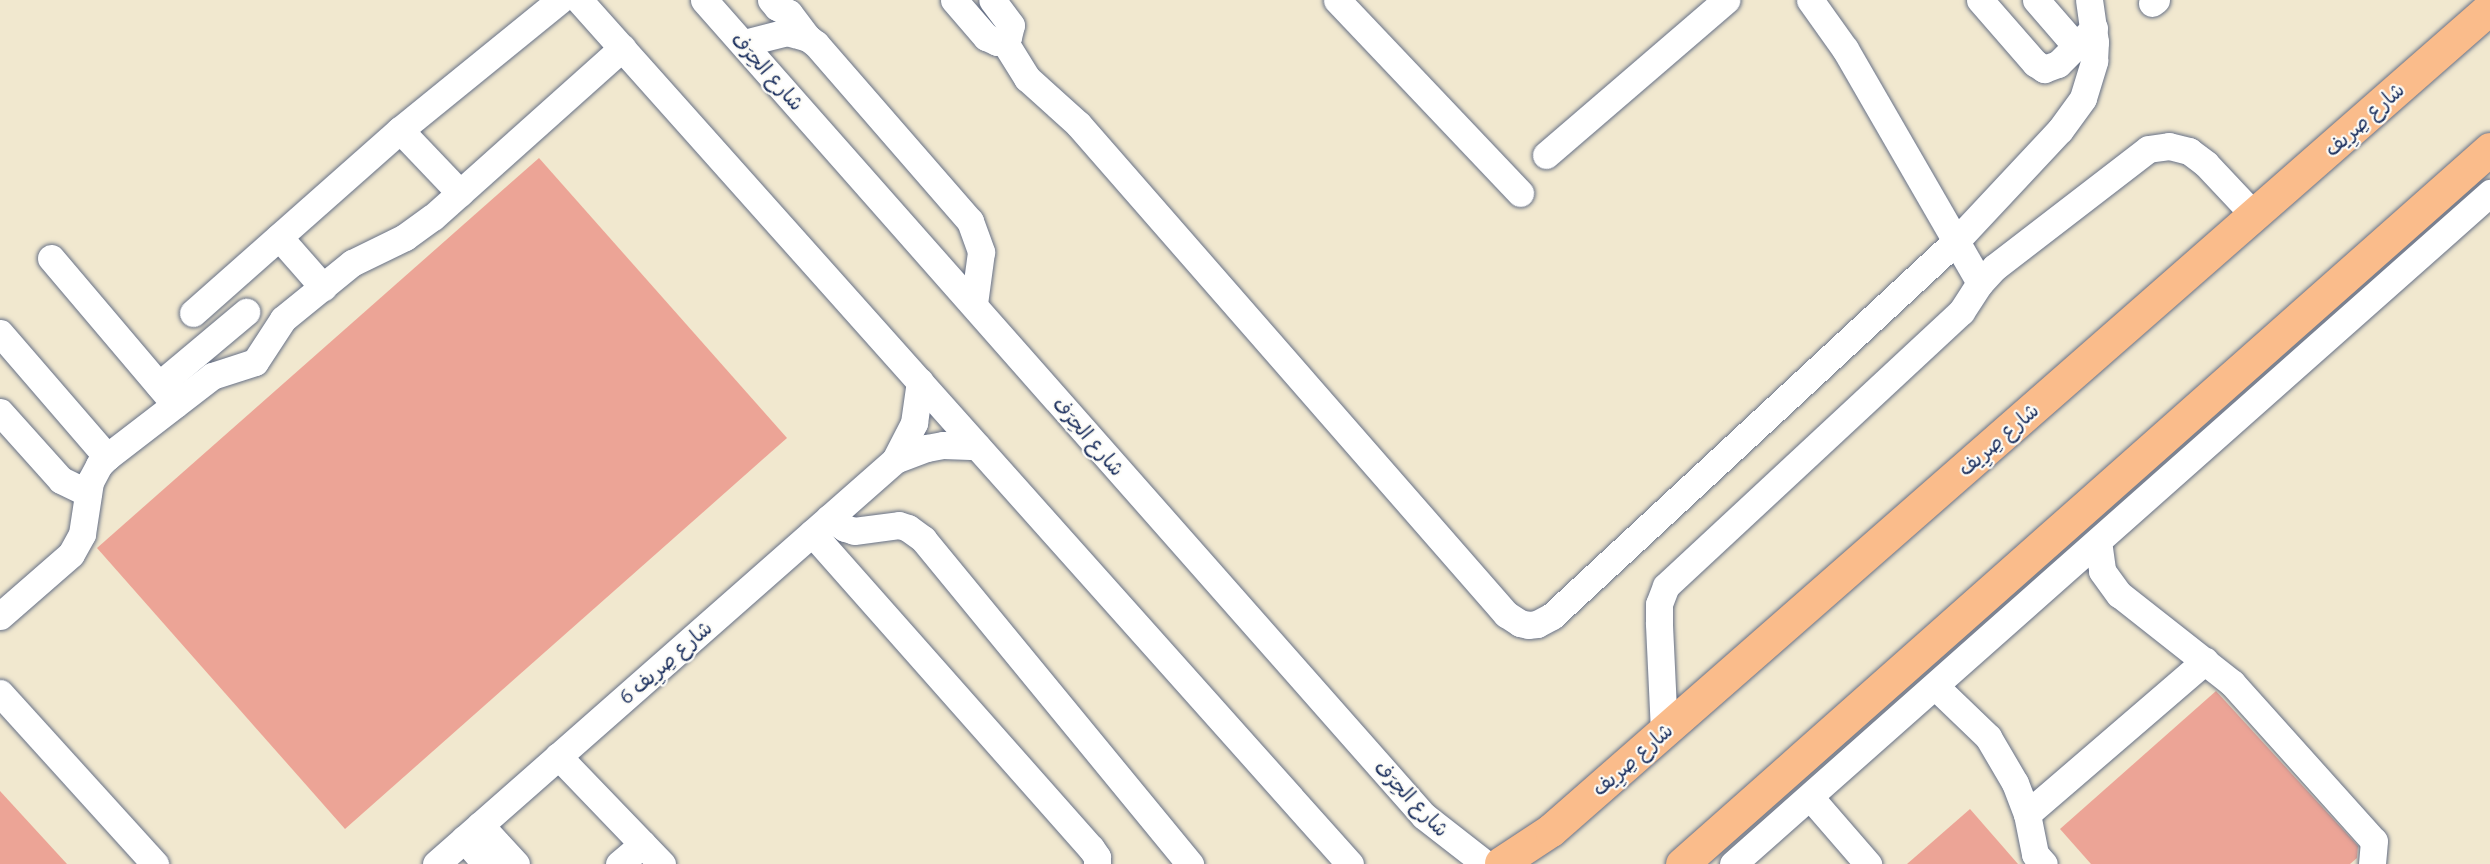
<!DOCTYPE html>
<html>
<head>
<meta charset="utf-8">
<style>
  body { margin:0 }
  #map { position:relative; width:2490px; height:864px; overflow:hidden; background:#f1e8cf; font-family:Delius,"Playpen Sans Arabic",sans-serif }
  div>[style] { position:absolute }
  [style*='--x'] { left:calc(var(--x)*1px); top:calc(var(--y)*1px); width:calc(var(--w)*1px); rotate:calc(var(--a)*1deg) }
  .building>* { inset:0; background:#eca496 }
  .roads { filter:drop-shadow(0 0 2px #667086) drop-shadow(0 0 2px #667086) }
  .minor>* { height:27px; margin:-13.5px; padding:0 13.5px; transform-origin:13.5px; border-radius:13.5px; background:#fff }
  .major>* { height:33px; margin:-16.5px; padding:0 16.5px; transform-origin:16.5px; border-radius:16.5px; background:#fabc8b }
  span { translate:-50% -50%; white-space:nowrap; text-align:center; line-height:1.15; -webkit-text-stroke:4.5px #fdfcf7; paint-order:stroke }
  .street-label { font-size:20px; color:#1b2f5e }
</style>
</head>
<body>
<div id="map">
  <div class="building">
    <div style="clip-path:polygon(539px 158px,787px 438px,345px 829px,97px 548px)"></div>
    <div style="clip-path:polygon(2216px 691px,2358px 846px,2357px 858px,2350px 864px,2091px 864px,2060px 829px)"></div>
    <div style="clip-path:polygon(0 791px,67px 864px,0 864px)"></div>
    <div style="clip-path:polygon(1970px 809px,2018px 864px,1907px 864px)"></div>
  </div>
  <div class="roads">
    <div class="minor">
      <div style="--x:579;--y:0;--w:1158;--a:48.26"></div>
      <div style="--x:704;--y:0;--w:1088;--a:48.58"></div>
      <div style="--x:1424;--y:816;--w:75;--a:37.9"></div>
      <div style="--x:771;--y:0;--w:9;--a:49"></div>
      <div style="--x:777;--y:7;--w:13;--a:27"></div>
      <div style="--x:789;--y:13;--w:31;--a:53"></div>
      <div style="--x:954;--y:0;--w:49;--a:49.1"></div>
      <div style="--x:986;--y:37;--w:12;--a:24"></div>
      <div style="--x:997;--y:42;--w:12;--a:-24"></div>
      <div style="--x:1008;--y:37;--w:12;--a:-76"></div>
      <div style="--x:1011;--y:25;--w:31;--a:-127"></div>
      <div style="--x:1337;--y:0;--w:266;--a:46.5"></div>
      <div style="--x:1810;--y:0;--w:60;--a:54.5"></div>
      <div style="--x:1845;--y:49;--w:270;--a:60"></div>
      <div style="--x:1980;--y:0;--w:84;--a:48.9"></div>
      <div style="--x:2035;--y:63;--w:11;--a:34"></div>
      <div style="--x:2044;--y:69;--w:15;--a:-20"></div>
      <div style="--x:2058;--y:64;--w:51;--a:-45"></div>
      <div style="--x:2036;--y:0;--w:61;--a:49"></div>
      <div style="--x:2152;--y:3;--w:5;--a:-37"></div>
      <div style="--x:1004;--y:41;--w:44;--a:58.1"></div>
      <div style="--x:1027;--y:78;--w:69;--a:42"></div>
      <div style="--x:1078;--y:124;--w:651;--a:48.86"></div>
      <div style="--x:1506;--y:614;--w:17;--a:33"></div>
      <div style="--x:1520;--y:623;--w:8;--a:14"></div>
      <div style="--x:1528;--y:625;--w:9;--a:-6"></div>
      <div style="--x:1537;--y:624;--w:17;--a:-28"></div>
      <div style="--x:1552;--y:616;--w:551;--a:-42.87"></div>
      <div style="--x:1956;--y:241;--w:152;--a:-46.9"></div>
      <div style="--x:2060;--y:130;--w:39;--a:-54"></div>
      <div style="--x:2083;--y:98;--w:39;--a:-73"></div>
      <div style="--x:2094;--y:61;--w:19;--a:-87"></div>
      <div style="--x:2095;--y:42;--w:42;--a:-98.1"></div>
      <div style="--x:744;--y:43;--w:44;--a:-14.3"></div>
      <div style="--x:787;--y:32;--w:22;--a:16"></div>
      <div style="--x:808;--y:38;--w:10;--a:37"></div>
      <div style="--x:816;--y:44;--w:235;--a:49"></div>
      <div style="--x:970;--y:221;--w:33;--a:70"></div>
      <div style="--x:981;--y:252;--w:52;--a:97.7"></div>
      <div style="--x:400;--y:130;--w:87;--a:46.4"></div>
      <div style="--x:1546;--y:155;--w:238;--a:-40.7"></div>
      <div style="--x:279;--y:237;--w:67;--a:48.7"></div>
      <div style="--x:51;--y:258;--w:192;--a:49.7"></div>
      <div style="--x:193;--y:313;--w:276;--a:-41.5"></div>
      <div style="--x:400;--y:130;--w:206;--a:-39.1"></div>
      <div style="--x:0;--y:333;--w:164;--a:49.2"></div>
      <div style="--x:159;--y:385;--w:114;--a:-40"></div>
      <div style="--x:0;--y:412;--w:91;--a:48.1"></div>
      <div style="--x:61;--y:480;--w:30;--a:26"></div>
      <div style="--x:895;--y:460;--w:34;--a:-21"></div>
      <div style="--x:927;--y:448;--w:16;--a:-11"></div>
      <div style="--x:943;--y:445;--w:34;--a:2"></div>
      <div style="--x:829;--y:518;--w:19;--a:32"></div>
      <div style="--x:845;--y:528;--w:9;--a:18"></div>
      <div style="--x:854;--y:531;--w:45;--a:-7.6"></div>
      <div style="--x:899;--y:525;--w:9;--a:18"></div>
      <div style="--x:908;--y:528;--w:19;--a:36"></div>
      <div style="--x:923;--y:539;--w:421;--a:50.6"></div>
      <div style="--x:812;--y:533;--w:421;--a:48.5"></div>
      <div style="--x:1091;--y:848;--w:11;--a:56"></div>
      <div style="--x:1097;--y:857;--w:7;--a:90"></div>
      <div style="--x:2098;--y:541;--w:30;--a:82"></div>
      <div style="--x:2102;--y:571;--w:29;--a:54"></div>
      <div style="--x:2119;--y:594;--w:144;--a:38.2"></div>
      <div style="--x:2232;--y:683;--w:212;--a:48.1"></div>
      <div style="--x:2374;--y:841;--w:23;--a:95"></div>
      <div style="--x:0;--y:616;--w:94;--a:-41.1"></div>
      <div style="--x:71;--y:554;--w:23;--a:-61"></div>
      <div style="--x:82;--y:534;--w:53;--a:-81.3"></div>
      <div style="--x:90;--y:482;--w:19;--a:-62"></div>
      <div style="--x:99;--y:465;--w:11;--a:-45"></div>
      <div style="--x:107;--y:457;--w:133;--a:-37.6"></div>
      <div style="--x:212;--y:376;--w:45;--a:-18"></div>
      <div style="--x:255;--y:362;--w:51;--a:-56.9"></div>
      <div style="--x:283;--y:319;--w:89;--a:-39.1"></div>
      <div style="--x:352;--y:263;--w:59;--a:-26.1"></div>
      <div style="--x:405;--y:237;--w:34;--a:-36"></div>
      <div style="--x:433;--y:217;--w:254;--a:-41.8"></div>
      <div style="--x:1935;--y:686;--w:74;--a:43.9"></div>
      <div style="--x:1988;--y:737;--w:53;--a:59.6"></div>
      <div style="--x:2015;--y:783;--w:33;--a:69"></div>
      <div style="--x:2027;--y:814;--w:41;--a:78.7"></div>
      <div style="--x:2035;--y:854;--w:13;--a:48"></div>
      <div style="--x:0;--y:693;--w:231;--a:47.8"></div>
      <div style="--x:1664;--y:731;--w:108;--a:-92.7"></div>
      <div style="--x:1659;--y:623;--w:19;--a:-90"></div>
      <div style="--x:1659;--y:604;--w:19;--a:-69"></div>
      <div style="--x:1666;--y:586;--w:403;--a:-42.9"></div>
      <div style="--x:1961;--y:312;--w:35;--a:-57"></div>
      <div style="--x:1980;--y:283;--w:22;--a:-47"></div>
      <div style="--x:1995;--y:267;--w:193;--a:-37.6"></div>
      <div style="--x:2148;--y:149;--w:21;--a:-8"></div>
      <div style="--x:2169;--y:146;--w:21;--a:14"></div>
      <div style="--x:2189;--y:151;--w:21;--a:37"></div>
      <div style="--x:2206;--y:164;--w:71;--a:46.7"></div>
      <div style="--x:558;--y:756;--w:150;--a:46.1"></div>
      <div style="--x:1810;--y:797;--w:89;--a:49.1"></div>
      <div style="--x:2027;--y:814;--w:235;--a:-40.7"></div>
      <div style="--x:480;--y:825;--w:53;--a:47.3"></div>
      <div style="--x:464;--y:839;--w:33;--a:49"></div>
      <div style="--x:436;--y:864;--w:611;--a:-41.35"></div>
      <div style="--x:895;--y:460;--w:42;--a:-62.8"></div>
      <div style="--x:914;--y:423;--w:42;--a:-81.9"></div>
      <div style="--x:619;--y:864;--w:31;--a:-40"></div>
      <div style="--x:1733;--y:864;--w:1012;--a:-41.55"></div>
    </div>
    <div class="major">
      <div style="--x:1501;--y:863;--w:60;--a:-33.4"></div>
      <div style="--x:1551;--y:830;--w:1248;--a:-41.2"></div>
      <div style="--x:1682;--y:864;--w:1079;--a:-41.51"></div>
    </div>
  </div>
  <div class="street-label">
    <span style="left:768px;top:71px;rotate:48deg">شارع الحِرَف</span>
    <span style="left:2364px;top:119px;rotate:-42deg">شارع صِرِيف</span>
    <span style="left:1089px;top:436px;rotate:49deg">شارع الحِرَف</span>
    <span style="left:1998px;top:439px;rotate:-41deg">شارع صِرِيف</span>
    <span style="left:665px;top:662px;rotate:-41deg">شارع صِرِيف 6</span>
    <span style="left:1632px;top:759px;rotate:-41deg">شارع صِرِيف</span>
    <span style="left:1412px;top:798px;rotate:46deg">شارع الحِرَف</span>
  </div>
</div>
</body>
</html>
